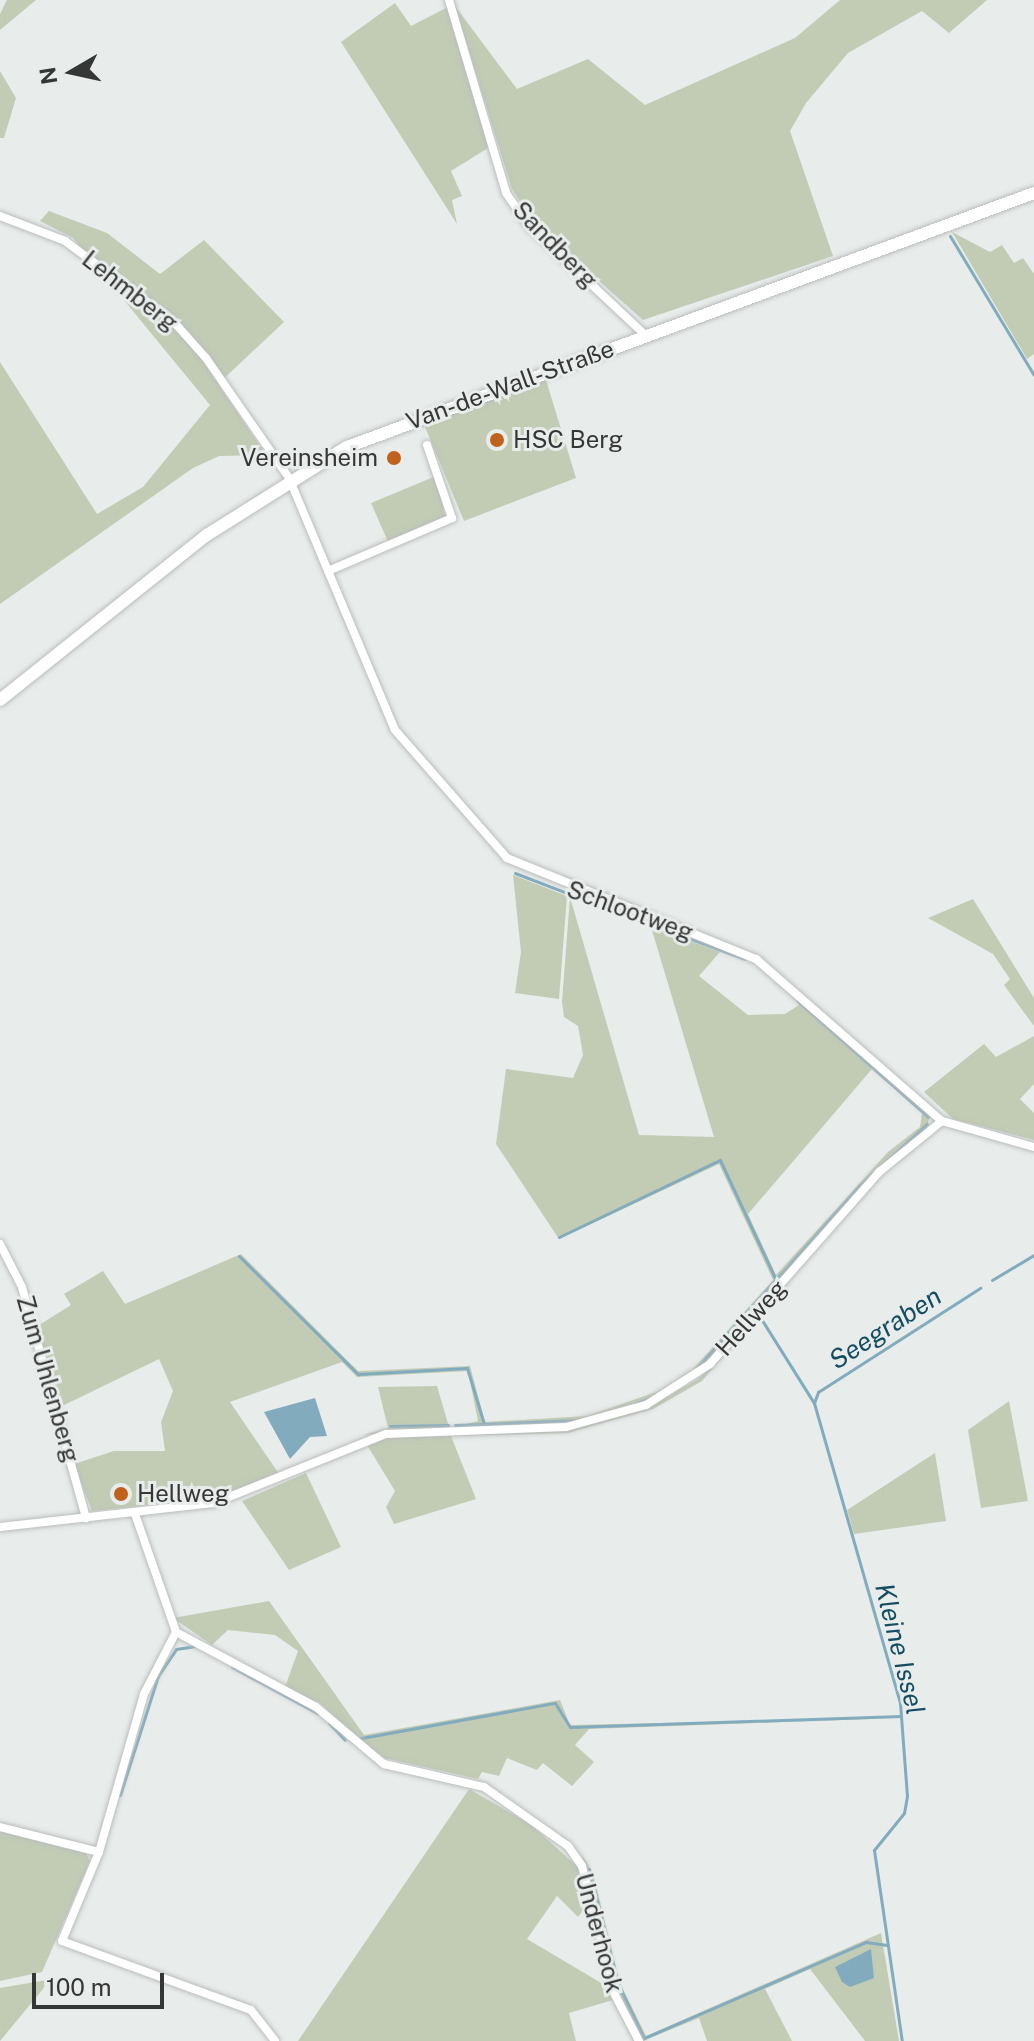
<!DOCTYPE html>
<html>
<head>
<meta charset="utf-8">
<style>
  body { margin:0 }
  #map { position:relative; width:1034px; height:2041px; overflow:hidden; background:#e8eceb; font-family:"Public Sans",sans-serif }
  div>[style] { position:absolute }
  [style*='--x'] { left:calc(var(--x)*1px); top:calc(var(--y)*1px); width:calc(var(--w)*1px); rotate:calc(var(--a)*1deg) }
  .green>* { inset:0; background:#c2ccb5 }
  .water>* { inset:0; background:#82acbe }
  .stream>* { height:3px; margin:-1.5px; padding:0 1.5px; transform-origin:1.5px; border-radius:1.5px; background:#82acbe }
  .roads { filter:drop-shadow(0 0 2px #babdbc) drop-shadow(0 0 2px #babdbc) }
  .minor>* { height:8px; margin:-4px; padding:0 4px; transform-origin:4px; border-radius:4px; background:#fff }
  .secondary>* { height:12px; margin:-6px; padding:0 6px; transform-origin:6px; border-radius:6px; background:#fff }
  .dots>* { width:22px; height:22px; translate:-50% -50%; box-sizing:border-box; border:4px solid #e8eceb; border-radius:50% }
  span { translate:-50% -50%; white-space:nowrap; text-align:center; line-height:1.15; -webkit-text-stroke:6px #e8eceb; paint-order:stroke }
  .street-label { font-size:24px; color:#353736 }
  .poi-label { font-size:24px; color:#353736 }
  .left { translate:0 -50%; text-align:left }
  .right { translate:-100% -50%; text-align:right }
  .water-label { font-size:26px; color:#154d62; font-style:italic }
  .north { position:absolute; left:32px; top:32px; width:80px; height:80px; -webkit-text-stroke:6px #e8eceb; paint-order:stroke; rotate:261deg; font-size:22px; font-weight:700; line-height:32px; text-align:center; color:#353736 }
  .north::after { content:''; display:block; margin:auto; width:28px; height:36px; background:#353736; clip-path:polygon(50% 0,100% 100%,50% 72%,0 100%) }
  .scale { position:absolute; left:32px; top:1973px; width:132px; height:36px; box-sizing:border-box; border:4px solid #353736; border-top:0; padding-left:10px; font-size:24px; line-height:28px; white-space:nowrap; color:#353736; -webkit-text-stroke:6px #e8eceb; paint-order:stroke }
</style>
</head>
<body>
<div id="map">
  <div class="green">
    <div style="clip-path:polygon(7px 0,36px 0,0 30px,0 14px)"></div>
    <div style="clip-path:polygon(840px 0,987px 0,949px 33px,922px 11px,848px 53px,806px 103px,790px 131px,833px 256px,643px 320px,535px 224px,512px 189px,455px 6px,517px 89px,588px 59px,645px 105px,795px 38px)"></div>
    <div style="clip-path:polygon(395px 3px,411px 26px,448px 7px,480px 105px,488px 148px,451px 171px,462px 196px,452px 200px,457px 224px,341px 42px)"></div>
    <div style="clip-path:polygon(0 71px,16px 98px,4px 138px,0 138px)"></div>
    <div style="clip-path:polygon(49px 211px,107px 233px,160px 274px,204px 240px,284px 322px,218px 384px,266px 455px,219px 456px,193px 468px,0 604px,0 362px,97px 514px,143px 487px,210px 405px,73px 238px,40px 221px)"></div>
    <div style="clip-path:polygon(952px 232px,990px 252px,1002px 245px,1014px 263px,1023px 258px,1034px 274px,1034px 354px,1027px 359px)"></div>
    <div style="clip-path:polygon(546px 380px,576px 478px,464px 521px,423px 422px)"></div>
    <div style="clip-path:polygon(436px 476px,446px 519px,389px 544px,371px 503px)"></div>
    <div style="clip-path:polygon(513px 875px,567px 896px,559px 999px,515px 993px,521px 952px)"></div>
    <div style="clip-path:polygon(evenodd,570px 897px,639px 1135px,714px 1137px,651px 927px,720px 952px,699px 976px,748px 1015px,785px 1014px,799px 1005px,781px 983px,930px 1116px,926px 1129px,866px 1182px,706px 1363px,645px 1403px,589px 1420px,455px 1427px,478px 1421px,468px 1371px,357px 1377px,342px 1362px,230px 1402px,279px 1474px,216px 1498px,92px 1511px,74px 1464px,114px 1451px,165px 1451px,161px 1422px,173px 1391px,159px 1359px,58px 1408px,36px 1327px,71px 1305px,64px 1294px,103px 1271px,125px 1304px,241px 1254px,358px 1371px,470px 1366px,485px 1422px,587px 1416px,659px 1391px,692px 1370px,773px 1280px,719px 1164px,559px 1239px,496px 1144px,506px 1069px,573px 1078px,583px 1055px,578px 1026px,564px 1017px,562px 1002px,570px 897px,872px 1069px,922px 1113px,920px 1127px,888px 1152px,776px 1275px,748px 1214px,872px 1069px)"></div>
    <div style="clip-path:polygon(973px 899px,1034px 998px,1034px 1026px,1004px 985px,1010px 979px,993px 954px,928px 918px)"></div>
    <div style="clip-path:polygon(1034px 1036px,1034px 1084px,1020px 1099px,1034px 1113px,1034px 1140px,953px 1119px,924px 1092px,984px 1044px,996px 1057px)"></div>
    <div style="clip-path:polygon(784px 1285px,702px 1381px,653px 1409px,568px 1433px,451px 1436px,476px 1499px,394px 1524px,386px 1507px,395px 1491px,367px 1445px,386px 1436px,567px 1430px,646px 1409px,698px 1379px)"></div>
    <div style="clip-path:polygon(437px 1386px,449px 1427px,363px 1435px,388px 1428px,378px 1387px)"></div>
    <div style="clip-path:polygon(1009px 1401px,1028px 1501px,981px 1508px,968px 1430px)"></div>
    <div style="clip-path:polygon(935px 1453px,946px 1521px,854px 1534px,847px 1510px)"></div>
    <div style="clip-path:polygon(306px 1473px,341px 1547px,289px 1570px,242px 1501px)"></div>
    <div style="clip-path:polygon(269px 1601px,364px 1735px,560px 1700px,570px 1725px,898px 1718px,589px 1729px,575px 1745px,594px 1762px,572px 1786px,543px 1763px,537px 1770px,507px 1758px,499px 1776px,482px 1772px,478px 1779px,380px 1757px,320px 1703px,285px 1687px,298px 1651px,275px 1635px,228px 1630px,212px 1645px,173px 1618px)"></div>
    <div style="clip-path:polygon(469px 1789px,530px 1824px,579px 1868px,589px 1902px,578px 1917px,557px 1896px,527px 1939px,608px 1987px,613px 2000px,569px 2013px,576px 2041px,298px 2041px)"></div>
    <div style="clip-path:polygon(0 1830px,86px 1853px,90px 1861px,42px 1972px,0 1981px)"></div>
    <div style="clip-path:polygon(582px 1855px,593px 1873px,620px 1983px,646px 2036px,881px 1933px,899px 2041px,865px 2041px,810px 1969px,765px 1989px,792px 2041px,707px 2041px,699px 2018px,643px 2041px,615px 1984px)"></div>
    <div style="clip-path:polygon(47px 1980px,43px 1989px,0 2041px,0 1988px)"></div>
  </div>
  <div class="water">
    <div style="clip-path:polygon(315px 1398px,327px 1436px,310px 1437px,290px 1459px,264px 1412px)"></div>
    <div style="clip-path:polygon(871px 1949px,874px 1978px,850px 1987px,842px 1982px,835px 1967px)"></div>
  </div>
  <div class="stream">
    <div style="--x:950;--y:236;--w:162;--a:58.9"></div>
    <div style="--x:515;--y:873;--w:56;--a:21"></div>
    <div style="--x:572;--y:895;--w:184;--a:20.3"></div>
    <div style="--x:798;--y:1001;--w:174;--a:41.7"></div>
    <div style="--x:559;--y:1237;--w:178;--a:-25.6"></div>
    <div style="--x:720;--y:1160;--w:132;--a:65"></div>
    <div style="--x:239;--y:1256;--w:168;--a:44.8"></div>
    <div style="--x:358;--y:1374;--w:109;--a:-3.2"></div>
    <div style="--x:467;--y:1368;--w:59;--a:73.1"></div>
    <div style="--x:484;--y:1424;--w:94;--a:-2.4"></div>
    <div style="--x:992;--y:1280;--w:49;--a:-30.8"></div>
    <div style="--x:760;--y:1317;--w:102;--a:57.9"></div>
    <div style="--x:814;--y:1403;--w:312;--a:74"></div>
    <div style="--x:900;--y:1703;--w:93;--a:85.7"></div>
    <div style="--x:907;--y:1796;--w:17;--a:100"></div>
    <div style="--x:904;--y:1813;--w:48;--a:129"></div>
    <div style="--x:874;--y:1850;--w:193;--a:81.7"></div>
    <div style="--x:697;--y:1368;--w:244;--a:-48.3"></div>
    <div style="--x:859;--y:1186;--w:92;--a:-42.4"></div>
    <div style="--x:814;--y:1403;--w:12;--a:-70"></div>
    <div style="--x:818;--y:1392;--w:193;--a:-32.7"></div>
    <div style="--x:635;--y:1404;--w:21;--a:-23"></div>
    <div style="--x:455;--y:1425;--w:28;--a:-2"></div>
    <div style="--x:390;--y:1426;--w:58;--a:-1"></div>
    <div style="--x:232;--y:1667;--w:97;--a:28.4"></div>
    <div style="--x:329;--y:1723;--w:23;--a:47"></div>
    <div style="--x:356;--y:1739;--w:202;--a:-10.3"></div>
    <div style="--x:555;--y:1703;--w:28;--a:58"></div>
    <div style="--x:570;--y:1727;--w:331;--a:-1.9"></div>
    <div style="--x:120;--y:1795;--w:125;--a:-72.3"></div>
    <div style="--x:158;--y:1676;--w:32;--a:-56"></div>
    <div style="--x:176;--y:1649;--w:18;--a:-9"></div>
    <div style="--x:589;--y:1869;--w:119;--a:75.8"></div>
    <div style="--x:618;--y:1984;--w:60;--a:64.3"></div>
    <div style="--x:644;--y:2038;--w:242;--a:-23.4"></div>
    <div style="--x:866;--y:1942;--w:21;--a:8"></div>
  </div>
  <div class="roads">
    <div class="minor">
      <div style="--x:449;--y:0;--w:201;--a:73.5"></div>
      <div style="--x:506;--y:193;--w:40;--a:55.1"></div>
      <div style="--x:529;--y:226;--w:161;--a:43.2"></div>
      <div style="--x:0;--y:216;--w:70;--a:21"></div>
      <div style="--x:65;--y:241;--w:134;--a:36.5"></div>
      <div style="--x:173;--y:321;--w:50;--a:48.3"></div>
      <div style="--x:206;--y:358;--w:146;--a:55.3"></div>
      <div style="--x:289;--y:478;--w:273;--a:67.2"></div>
      <div style="--x:395;--y:730;--w:170;--a:48.8"></div>
      <div style="--x:507;--y:858;--w:269;--a:22.1"></div>
      <div style="--x:756;--y:959;--w:247;--a:41.1"></div>
      <div style="--x:942;--y:1121;--w:96;--a:15.8"></div>
      <div style="--x:328;--y:571;--w:135;--a:-23.1"></div>
      <div style="--x:452;--y:518;--w:77;--a:-108.9"></div>
      <div style="--x:0;--y:1244;--w:48;--a:62.9"></div>
      <div style="--x:22;--y:1287;--w:240;--a:74.5"></div>
      <div style="--x:135;--y:1514;--w:125;--a:70.8"></div>
      <div style="--x:176;--y:1632;--w:159;--a:28.2"></div>
      <div style="--x:316;--y:1707;--w:89;--a:40"></div>
      <div style="--x:384;--y:1764;--w:103;--a:13"></div>
      <div style="--x:484;--y:1787;--w:103;--a:35.1"></div>
      <div style="--x:568;--y:1846;--w:24;--a:55"></div>
      <div style="--x:582;--y:1866;--w:133;--a:75.7"></div>
      <div style="--x:615;--y:1995;--w:52;--a:62.4"></div>
      <div style="--x:0;--y:1527;--w:215;--a:-6.4"></div>
      <div style="--x:214;--y:1503;--w:185;--a:-21.9"></div>
      <div style="--x:386;--y:1434;--w:180;--a:-2.2"></div>
      <div style="--x:566;--y:1427;--w:83;--a:-15.4"></div>
      <div style="--x:646;--y:1405;--w:76;--a:-32.6"></div>
      <div style="--x:710;--y:1364;--w:256;--a:-48.6"></div>
      <div style="--x:879;--y:1172;--w:81;--a:-39"></div>
      <div style="--x:176;--y:1632;--w:70;--a:117.3"></div>
      <div style="--x:144;--y:1694;--w:164;--a:105.9"></div>
      <div style="--x:99;--y:1852;--w:96;--a:112.6"></div>
      <div style="--x:62;--y:1941;--w:201;--a:20.1"></div>
      <div style="--x:251;--y:2010;--w:39;--a:52"></div>
      <div style="--x:0;--y:1827;--w:102;--a:14.2"></div>
    </div>
    <div class="secondary">
      <div style="--x:0;--y:700;--w:265;--a:-38.6"></div>
      <div style="--x:207;--y:535;--w:165;--a:-32.2"></div>
      <div style="--x:347;--y:447;--w:732;--a:-20.29"></div>
    </div>
  </div>
  <div class="dots">
    <div style="left:497px;top:440px;background:#c1611e"></div>
    <div style="left:394px;top:458px;background:#c1611e"></div>
    <div style="left:121px;top:1494px;background:#c1611e"></div>
  </div>
  <div class="street-label">
    <span style="left:555px;top:245px;rotate:46deg">Sandberg</span>
    <span style="left:130px;top:291px;rotate:38deg">Lehmberg</span>
    <span style="left:510px;top:385px;rotate:-20deg">Van-de-Wall-Straße</span>
    <span style="left:630px;top:911px;rotate:20deg">Schlootweg</span>
    <span style="left:751px;top:1318px;rotate:-48deg">Hellweg</span>
    <span style="left:48px;top:1379px;rotate:74deg">Zum Uhlenberg</span>
    <span style="left:599px;top:1933px;rotate:75deg">Underhook</span>
  </div>
  <div class="poi-label">
    <span class="left" style="left:513px;top:440px">HSC Berg</span>
    <span class="right" style="left:378px;top:458px">Vereinsheim</span>
    <span class="left" style="left:137px;top:1494px">Hellweg</span>
  </div>
  <div class="water-label">
    <span style="left:885px;top:1328px;rotate:-33deg">Seegraben</span>
    <span style="left:900px;top:1649px;rotate:76deg">Kleine Issel</span>
  </div>
  <div class="north">N</div>
  <div class="scale">100 m</div>
</div>
</body>
</html>
